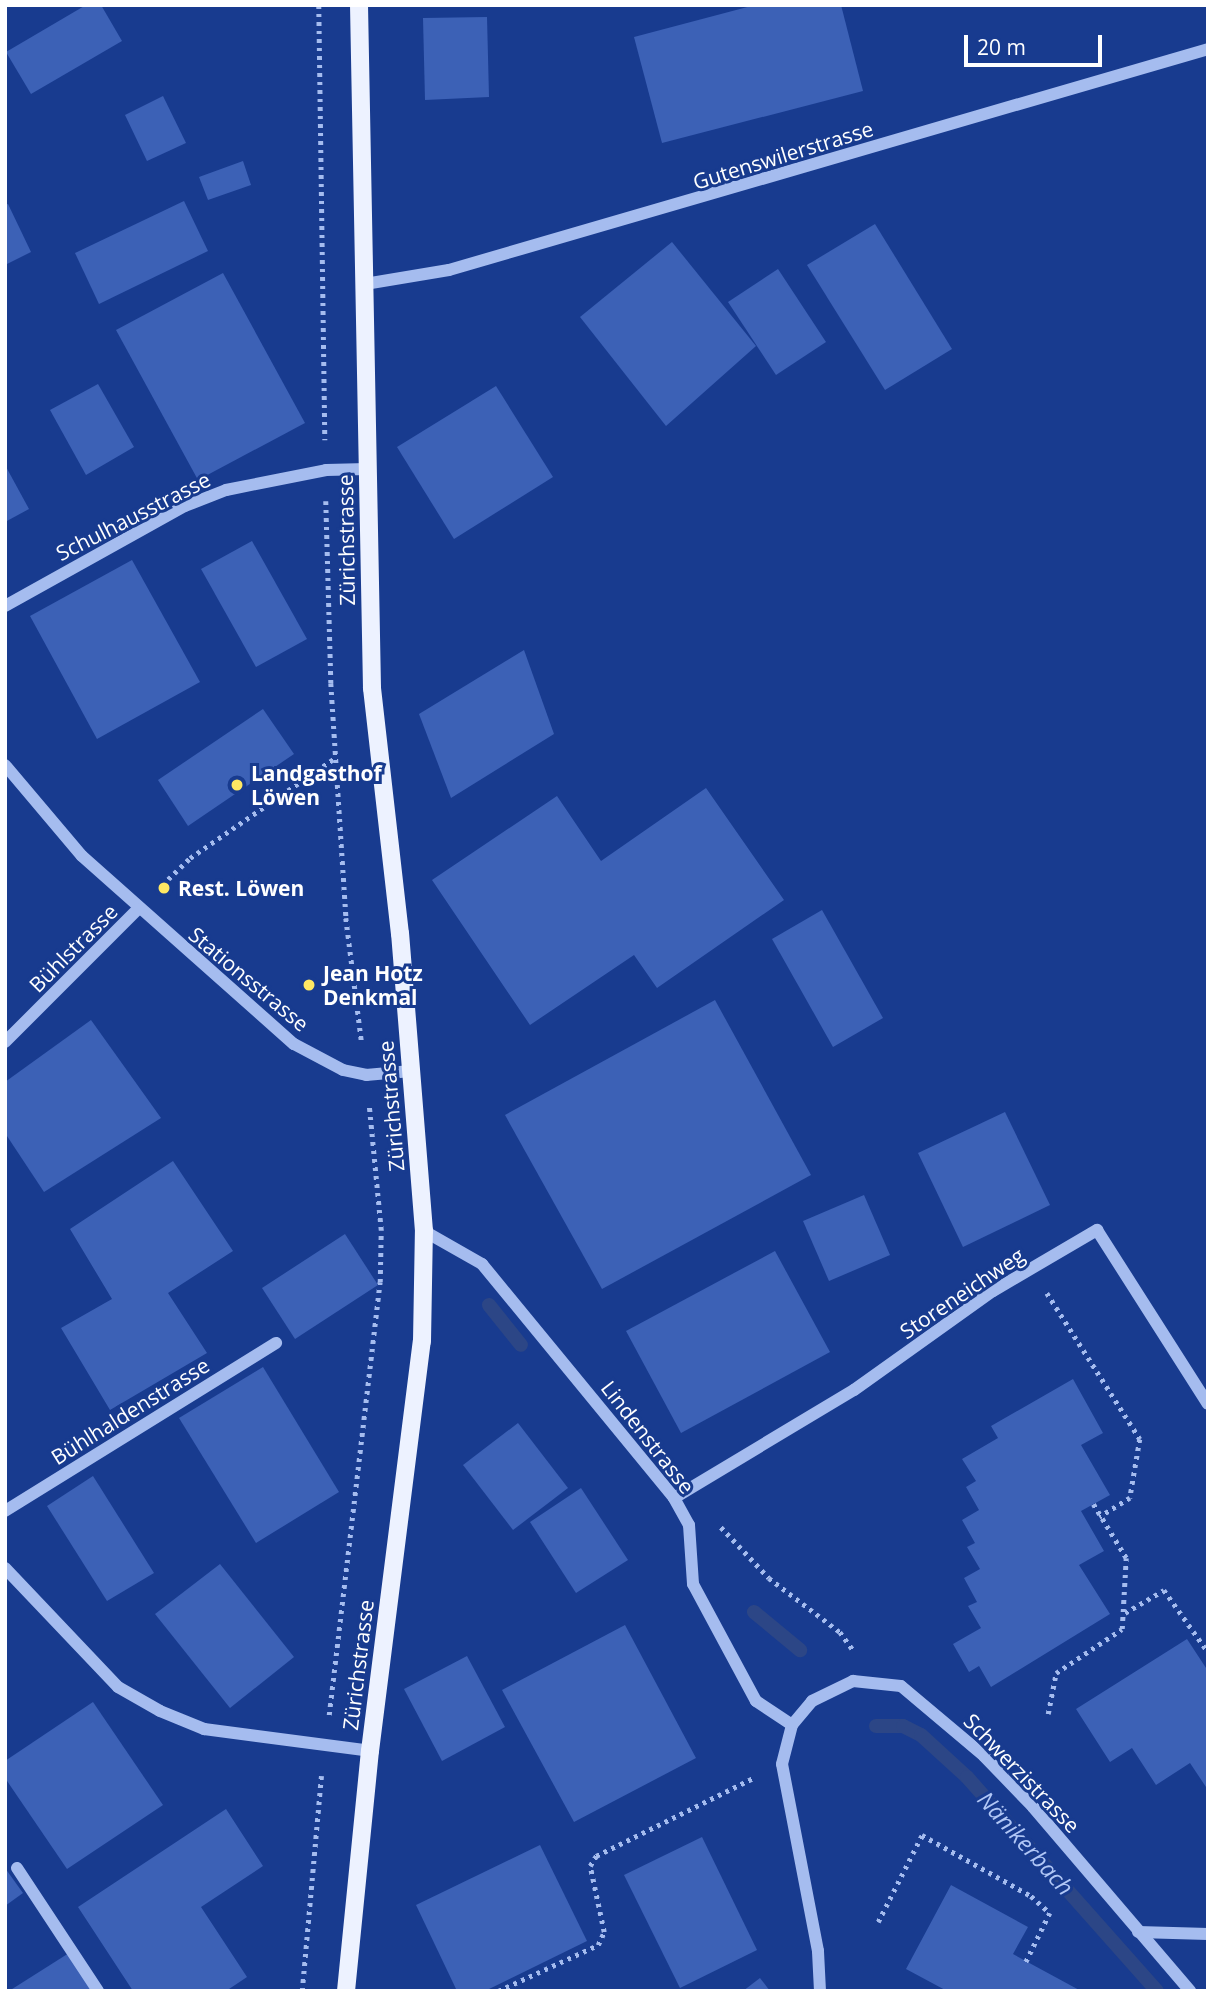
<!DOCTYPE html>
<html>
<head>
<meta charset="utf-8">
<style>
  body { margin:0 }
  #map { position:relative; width:1213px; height:1996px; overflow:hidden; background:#183b8f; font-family:"Open Sans",sans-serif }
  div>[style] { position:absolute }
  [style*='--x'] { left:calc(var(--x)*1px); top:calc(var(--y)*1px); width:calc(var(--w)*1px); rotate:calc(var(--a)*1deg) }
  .stream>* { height:14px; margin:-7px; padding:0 7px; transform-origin:7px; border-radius:7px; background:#2c4686 }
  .building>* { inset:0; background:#3c61b6 }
  .path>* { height:4.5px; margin-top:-2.25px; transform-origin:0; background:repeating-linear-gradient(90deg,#a5bcef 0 3.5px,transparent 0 8.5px) }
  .minor>* { height:12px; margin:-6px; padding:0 6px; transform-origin:6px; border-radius:6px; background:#a5bcef }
  .major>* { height:18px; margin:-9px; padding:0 9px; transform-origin:9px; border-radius:9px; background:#edf2ff }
  .dots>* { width:19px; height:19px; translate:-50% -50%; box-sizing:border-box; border:4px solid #183b8f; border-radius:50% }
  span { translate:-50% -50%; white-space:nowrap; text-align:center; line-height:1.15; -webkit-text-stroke:6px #183b8f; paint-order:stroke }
  .street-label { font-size:21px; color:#fff }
  .poi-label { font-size:21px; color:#fff; font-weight:700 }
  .left { translate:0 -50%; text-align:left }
  .water-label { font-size:23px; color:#b1c7f6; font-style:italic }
  .frame { position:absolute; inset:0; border:7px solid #fff; pointer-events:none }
  .scale { position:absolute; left:964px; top:35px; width:138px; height:32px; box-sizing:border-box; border:4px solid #fff; border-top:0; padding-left:9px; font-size:21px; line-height:24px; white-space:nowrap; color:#fff; -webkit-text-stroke:5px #183b8f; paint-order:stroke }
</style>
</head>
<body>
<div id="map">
  <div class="stream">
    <div style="--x:489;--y:1305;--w:51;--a:51.3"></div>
    <div style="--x:754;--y:1612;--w:60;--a:39.6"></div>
    <div style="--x:876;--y:1726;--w:27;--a:0"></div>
    <div style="--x:903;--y:1726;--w:20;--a:27"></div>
    <div style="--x:921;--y:1735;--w:62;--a:42.4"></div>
    <div style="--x:967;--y:1777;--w:286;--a:48.4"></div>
  </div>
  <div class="building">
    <div style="clip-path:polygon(86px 5px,101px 5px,122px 41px,31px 94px,6px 52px)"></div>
    <div style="clip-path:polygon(755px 5px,841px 5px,863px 91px,662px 143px,634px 37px)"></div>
    <div style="clip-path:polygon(487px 17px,489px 97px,425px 100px,423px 18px)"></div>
    <div style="clip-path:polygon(163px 96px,186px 143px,147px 161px,125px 115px)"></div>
    <div style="clip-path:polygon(243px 161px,251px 185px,208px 200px,199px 177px)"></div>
    <div style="clip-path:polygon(184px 201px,208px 251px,99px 304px,75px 253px)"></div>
    <div style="clip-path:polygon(8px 204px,31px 252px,5px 265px,5px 205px)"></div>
    <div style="clip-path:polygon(875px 224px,952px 349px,885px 390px,807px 265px)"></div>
    <div style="clip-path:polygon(672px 242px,756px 346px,666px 426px,580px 317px)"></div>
    <div style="clip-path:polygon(778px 269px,826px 342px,776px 375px,728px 302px)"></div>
    <div style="clip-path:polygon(223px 273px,305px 423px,198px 480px,116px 330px)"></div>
    <div style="clip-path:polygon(98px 384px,134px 447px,86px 475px,50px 410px)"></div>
    <div style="clip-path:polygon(496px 386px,553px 477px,454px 539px,397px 447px)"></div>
    <div style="clip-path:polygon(5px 465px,29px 509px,5px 522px)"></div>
    <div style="clip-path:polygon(252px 541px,307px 639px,256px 667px,201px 569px)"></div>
    <div style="clip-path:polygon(132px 560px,200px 682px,97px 739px,30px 616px)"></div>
    <div style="clip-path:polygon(524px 650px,554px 734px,451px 798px,419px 714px)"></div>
    <div style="clip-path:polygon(263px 709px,294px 754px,188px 826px,158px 780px)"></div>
    <div style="clip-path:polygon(706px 788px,784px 900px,657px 988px,634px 955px,530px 1025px,432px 880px,557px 796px,601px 861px)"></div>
    <div style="clip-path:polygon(822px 910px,883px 1018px,833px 1047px,772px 939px)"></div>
    <div style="clip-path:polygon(715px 1000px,811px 1175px,602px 1289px,505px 1115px)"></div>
    <div style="clip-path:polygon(91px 1020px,161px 1118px,44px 1192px,5px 1133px,5px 1082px)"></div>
    <div style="clip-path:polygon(1005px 1112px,1050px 1205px,963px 1247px,918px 1153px)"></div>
    <div style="clip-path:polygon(173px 1161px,233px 1251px,168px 1293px,207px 1353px,110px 1410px,61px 1328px,112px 1299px,70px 1229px)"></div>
    <div style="clip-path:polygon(864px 1195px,890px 1255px,829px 1281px,803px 1221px)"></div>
    <div style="clip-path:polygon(345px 1234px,378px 1285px,295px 1339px,262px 1288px)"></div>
    <div style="clip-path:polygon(775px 1251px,830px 1352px,681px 1433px,626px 1331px)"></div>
    <div style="clip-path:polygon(263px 1367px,339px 1492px,256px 1543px,179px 1418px)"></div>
    <div style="clip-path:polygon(1073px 1379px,1103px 1433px,1081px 1445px,1110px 1495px,1081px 1511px,1104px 1551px,1079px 1565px,1110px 1614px,991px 1687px,979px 1666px,969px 1672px,953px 1644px,981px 1628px,968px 1606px,977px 1602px,964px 1578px,980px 1569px,967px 1547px,975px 1543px,962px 1520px,979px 1510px,966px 1487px,976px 1481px,962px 1459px,998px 1438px,991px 1426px)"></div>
    <div style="clip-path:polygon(518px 1423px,568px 1488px,513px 1530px,463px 1465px)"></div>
    <div style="clip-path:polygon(93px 1476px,154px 1573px,107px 1601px,47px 1506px)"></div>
    <div style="clip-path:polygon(581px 1488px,628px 1560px,576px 1593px,530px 1522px)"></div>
    <div style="clip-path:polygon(220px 1564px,294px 1657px,230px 1708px,155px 1614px)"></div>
    <div style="clip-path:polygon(625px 1625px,696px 1758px,574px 1822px,502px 1690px)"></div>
    <div style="clip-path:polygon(1187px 1639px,1208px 1671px,1208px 1790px,1190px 1763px,1156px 1785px,1132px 1748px,1110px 1762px,1076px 1709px)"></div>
    <div style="clip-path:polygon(467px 1656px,505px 1727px,442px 1761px,404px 1689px)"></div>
    <div style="clip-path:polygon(93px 1702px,163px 1805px,67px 1869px,5px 1778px,5px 1761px)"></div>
    <div style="clip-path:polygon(226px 1809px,263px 1866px,201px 1907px,247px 1977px,226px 1991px,133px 1991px,78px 1907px)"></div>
    <div style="clip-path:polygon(702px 1837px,757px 1950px,680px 1988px,624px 1875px)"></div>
    <div style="clip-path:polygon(540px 1845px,587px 1941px,485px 1991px,457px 1991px,416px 1905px)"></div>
    <div style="clip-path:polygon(5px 1868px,23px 1893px,5px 1906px)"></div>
    <div style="clip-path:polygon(951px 1885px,1028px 1927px,1013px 1954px,1081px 1991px,947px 1991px,906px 1969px)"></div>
    <div style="clip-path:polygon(69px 1953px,92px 1991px,9px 1991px)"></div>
    <div style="clip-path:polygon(760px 1978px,770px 1991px,743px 1991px)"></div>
  </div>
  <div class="path">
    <div style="--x:319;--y:5;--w:435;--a:89.2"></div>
    <div style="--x:326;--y:501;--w:182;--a:88.4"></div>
    <div style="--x:331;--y:683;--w:235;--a:86.3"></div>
    <div style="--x:346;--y:918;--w:127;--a:82.8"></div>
    <div style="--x:162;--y:885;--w:39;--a:-44"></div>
    <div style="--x:190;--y:858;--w:176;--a:-34.6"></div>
    <div style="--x:1047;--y:1293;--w:173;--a:57.5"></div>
    <div style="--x:1140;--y:1439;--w:60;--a:99.6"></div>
    <div style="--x:1130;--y:1498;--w:36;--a:148"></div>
    <div style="--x:721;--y:1527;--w:70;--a:46.7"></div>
    <div style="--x:769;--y:1578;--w:89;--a:37.3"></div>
    <div style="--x:840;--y:1632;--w:24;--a:54"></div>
    <div style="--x:1125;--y:1613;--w:45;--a:-30.5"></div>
    <div style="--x:1164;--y:1590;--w:76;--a:54.6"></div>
    <div style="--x:1048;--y:1714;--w:42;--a:-79"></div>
    <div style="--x:1056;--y:1673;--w:79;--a:-33.7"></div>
    <div style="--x:1122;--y:1629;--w:71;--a:-86.8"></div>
    <div style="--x:1126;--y:1558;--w:63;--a:-121.4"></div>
    <div style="--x:329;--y:1715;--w:436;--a:-83.3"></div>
    <div style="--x:380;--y:1282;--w:52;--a:-88.9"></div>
    <div style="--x:381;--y:1230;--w:126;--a:-95.5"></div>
    <div style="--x:878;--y:1922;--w:97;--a:-63.2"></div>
    <div style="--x:922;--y:1835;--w:125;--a:29.2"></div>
    <div style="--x:1031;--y:1896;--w:25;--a:42"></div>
    <div style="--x:1050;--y:1913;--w:55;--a:116.1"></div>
    <div style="--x:302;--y:1991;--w:216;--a:-84.9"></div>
    <div style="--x:498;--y:1991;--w:110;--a:-24.7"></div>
    <div style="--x:598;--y:1945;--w:14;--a:-65"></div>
    <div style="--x:604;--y:1932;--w:67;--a:-102"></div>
    <div style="--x:590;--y:1866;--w:12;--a:-59"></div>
    <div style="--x:596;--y:1856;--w:175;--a:-26.4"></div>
  </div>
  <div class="minor">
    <div style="--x:365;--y:284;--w:85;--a:-9.5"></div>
    <div style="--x:449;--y:270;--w:791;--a:-16.23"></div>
    <div style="--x:5;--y:606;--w:206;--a:-29.1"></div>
    <div style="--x:185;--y:506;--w:44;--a:-21.3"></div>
    <div style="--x:226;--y:490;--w:102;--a:-11.3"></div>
    <div style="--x:326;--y:470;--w:41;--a:-1.4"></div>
    <div style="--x:5;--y:765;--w:119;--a:49.8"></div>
    <div style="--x:82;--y:856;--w:283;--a:41.6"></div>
    <div style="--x:294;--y:1044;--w:55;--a:28"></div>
    <div style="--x:343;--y:1070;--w:24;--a:12"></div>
    <div style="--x:366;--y:1075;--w:45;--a:-5.1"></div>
    <div style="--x:5;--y:1042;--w:188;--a:-45"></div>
    <div style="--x:424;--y:1231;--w:67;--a:29.6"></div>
    <div style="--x:482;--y:1264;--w:303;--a:50.6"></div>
    <div style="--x:674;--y:1498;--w:31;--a:61"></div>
    <div style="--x:689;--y:1525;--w:59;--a:86.1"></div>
    <div style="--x:693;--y:1584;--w:133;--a:61.7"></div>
    <div style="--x:756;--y:1701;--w:43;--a:33.7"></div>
    <div style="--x:674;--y:1498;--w:210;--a:-31"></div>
    <div style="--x:854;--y:1390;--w:171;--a:-35.5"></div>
    <div style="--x:993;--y:1291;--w:121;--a:-30.4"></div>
    <div style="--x:1097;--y:1230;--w:206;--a:57.5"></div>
    <div style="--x:5;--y:1511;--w:319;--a:-31.8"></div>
    <div style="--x:5;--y:1568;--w:164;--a:46.5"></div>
    <div style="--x:118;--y:1687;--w:48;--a:29.7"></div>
    <div style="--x:160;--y:1711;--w:48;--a:22.2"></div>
    <div style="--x:204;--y:1729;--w:167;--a:7.5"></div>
    <div style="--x:17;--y:1868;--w:147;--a:56.6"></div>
    <div style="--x:1138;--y:1932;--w:70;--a:1.6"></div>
    <div style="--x:820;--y:1991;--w:40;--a:-92.9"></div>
    <div style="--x:818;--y:1951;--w:190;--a:-100.9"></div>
    <div style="--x:782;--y:1764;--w:40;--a:-75.6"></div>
    <div style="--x:792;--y:1725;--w:31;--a:-50"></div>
    <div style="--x:812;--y:1701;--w:46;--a:-26"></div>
    <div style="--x:853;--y:1681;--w:48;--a:5.9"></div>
    <div style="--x:901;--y:1686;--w:109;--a:40.1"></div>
    <div style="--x:984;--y:1756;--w:71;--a:46.1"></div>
    <div style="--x:1033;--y:1807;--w:242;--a:49.5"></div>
  </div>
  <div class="major">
    <div style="--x:346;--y:1991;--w:241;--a:-84.3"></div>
    <div style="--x:370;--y:1751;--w:413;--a:-82.8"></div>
    <div style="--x:422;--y:1341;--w:110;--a:-89"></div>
    <div style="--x:424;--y:1231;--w:298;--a:-94.6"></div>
    <div style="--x:400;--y:934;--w:248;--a:-96.5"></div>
    <div style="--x:372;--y:688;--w:683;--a:-91.09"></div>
  </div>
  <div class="dots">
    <div style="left:237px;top:785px;background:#ffe863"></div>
    <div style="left:164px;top:888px;background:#ffe863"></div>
    <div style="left:309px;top:985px;background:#ffe863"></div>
  </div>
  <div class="street-label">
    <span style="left:783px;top:155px;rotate:-17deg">Gutenswilerstrasse</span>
    <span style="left:133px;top:516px;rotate:-27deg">Schulhausstrasse</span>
    <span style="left:346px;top:540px;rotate:-91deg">Zürichstrasse</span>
    <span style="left:73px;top:948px;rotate:-45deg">Bühlstrasse</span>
    <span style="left:249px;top:979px;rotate:40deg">Stationsstrasse</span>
    <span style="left:391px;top:1106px;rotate:-95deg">Zürichstrasse</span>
    <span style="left:962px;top:1293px;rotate:-34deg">Storeneichweg</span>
    <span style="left:130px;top:1411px;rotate:-32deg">Bühlhaldenstrasse</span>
    <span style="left:648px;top:1437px;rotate:52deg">Lindenstrasse</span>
    <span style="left:358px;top:1665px;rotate:-83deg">Zürichstrasse</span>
    <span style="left:1022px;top:1773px;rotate:46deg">Schwerzistrasse</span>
  </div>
  <div class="poi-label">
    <span class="left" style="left:251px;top:785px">Landgasthof<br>Löwen</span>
    <span class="left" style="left:178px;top:888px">Rest. Löwen</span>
    <span class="left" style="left:323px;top:985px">Jean Hotz<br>Denkmal</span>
  </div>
  <div class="water-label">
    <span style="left:1026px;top:1843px;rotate:48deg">Nänikerbach</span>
  </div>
  <div class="frame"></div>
  <div class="scale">20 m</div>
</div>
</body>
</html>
